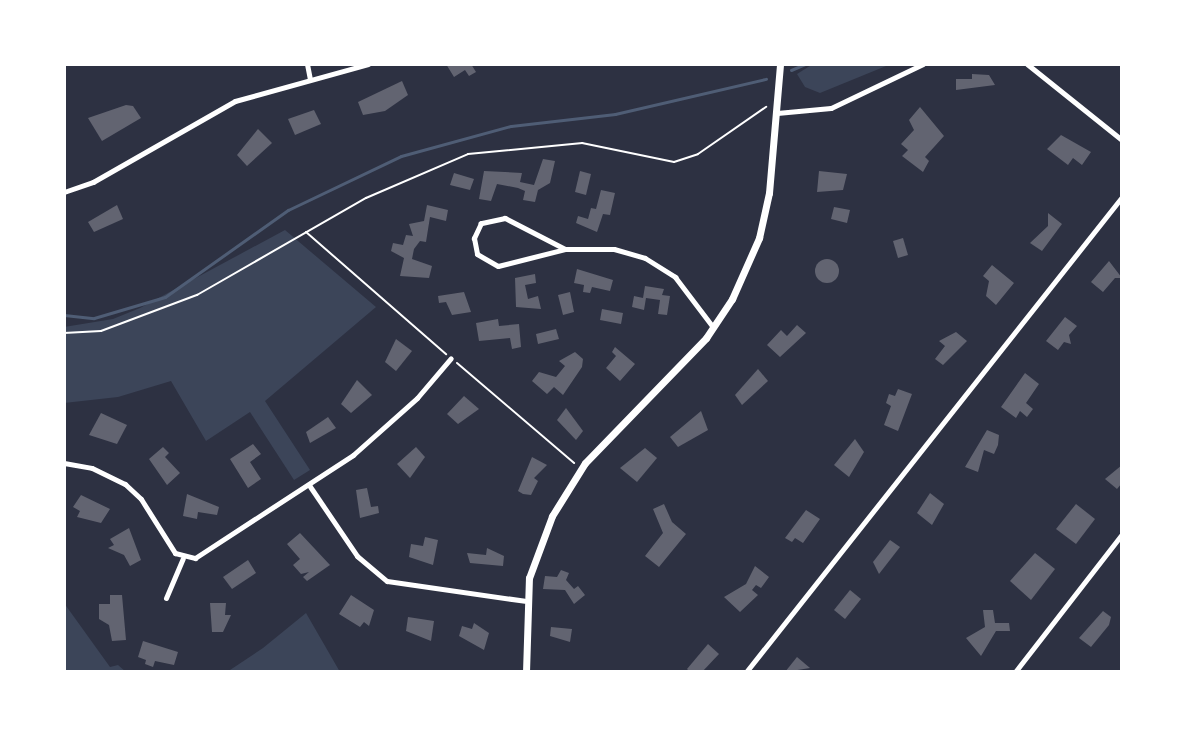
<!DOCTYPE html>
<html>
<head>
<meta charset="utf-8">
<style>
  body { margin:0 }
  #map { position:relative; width:1186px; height:736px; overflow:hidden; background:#2d3142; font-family:"Sofia Sans Condensed",sans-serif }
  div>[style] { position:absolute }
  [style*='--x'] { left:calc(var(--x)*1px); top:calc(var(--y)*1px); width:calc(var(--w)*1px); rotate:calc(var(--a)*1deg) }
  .green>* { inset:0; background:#3c4559 }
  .stream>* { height:3px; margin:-1.5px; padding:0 1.5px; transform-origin:1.5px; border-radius:1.5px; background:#4f5d75 }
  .building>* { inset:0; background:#626471 }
  .round { border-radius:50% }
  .path>* { height:2px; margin:-1px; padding:0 1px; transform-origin:1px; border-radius:1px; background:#fff }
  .minor>* { height:5px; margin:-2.5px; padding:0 2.5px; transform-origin:2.5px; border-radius:2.5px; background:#fff }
  .tertiary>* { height:7px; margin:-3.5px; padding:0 3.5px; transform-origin:3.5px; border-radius:3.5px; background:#fff }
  span { translate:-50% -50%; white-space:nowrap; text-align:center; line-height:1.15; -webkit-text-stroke:7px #fff; paint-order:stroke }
  .frame { position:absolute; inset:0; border:66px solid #fff; pointer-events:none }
</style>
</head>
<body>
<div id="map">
  <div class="green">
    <div style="clip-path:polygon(813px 64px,891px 64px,820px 93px,805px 87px,797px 74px)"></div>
    <div style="clip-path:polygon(285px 230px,376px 307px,265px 401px,310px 470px,294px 480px,250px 412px,206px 441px,171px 381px,118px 397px,64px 403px,64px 327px,113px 319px,140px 308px)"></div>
    <div style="clip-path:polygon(64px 603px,110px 667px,118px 665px,126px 672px,64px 672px)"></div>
    <div style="clip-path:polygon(306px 613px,340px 672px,227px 672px,263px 648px)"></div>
  </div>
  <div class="stream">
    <div style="--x:791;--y:70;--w:15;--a:-23"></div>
    <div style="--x:64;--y:315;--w:30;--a:6"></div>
    <div style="--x:94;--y:318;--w:74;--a:-16.5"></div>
    <div style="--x:165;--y:297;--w:151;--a:-35.3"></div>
    <div style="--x:288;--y:210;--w:125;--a:-25.5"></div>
    <div style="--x:401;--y:156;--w:114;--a:-15.3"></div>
    <div style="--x:511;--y:126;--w:105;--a:-6.6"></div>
    <div style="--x:615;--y:114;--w:155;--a:-13.1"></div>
  </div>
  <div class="building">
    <div style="clip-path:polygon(446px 64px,471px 64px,476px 72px,469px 76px,465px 70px,454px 77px)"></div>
    <div style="clip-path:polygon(972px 74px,989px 75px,995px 85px,956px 90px,956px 79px,972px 79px)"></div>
    <div style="clip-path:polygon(402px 81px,408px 95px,385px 111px,363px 115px,358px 102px)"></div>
    <div style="clip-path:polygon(126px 105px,133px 106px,141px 118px,102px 141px,88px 118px)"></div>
    <div style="clip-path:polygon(920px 107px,944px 136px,925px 157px,929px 161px,923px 172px,902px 156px,908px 150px,901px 144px,914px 130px,909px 120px)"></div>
    <div style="clip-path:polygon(314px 110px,321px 124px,295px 135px,288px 119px)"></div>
    <div style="clip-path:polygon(258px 129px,272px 143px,247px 166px,237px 155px)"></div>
    <div style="clip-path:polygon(1061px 135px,1091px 152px,1082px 165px,1073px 158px,1068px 165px,1047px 149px)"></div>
    <div style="clip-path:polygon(543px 159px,555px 161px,550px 183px,538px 190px,535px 202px,523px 200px,525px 191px,518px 188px,497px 184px,491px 201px,479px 199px,484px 171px,522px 173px,520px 182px,534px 185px)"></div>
    <div style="clip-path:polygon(580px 171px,591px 174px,586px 195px,575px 192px)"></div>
    <div style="clip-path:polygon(819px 171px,847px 174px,843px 190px,817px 192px)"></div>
    <div style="clip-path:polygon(454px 173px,474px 179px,470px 190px,450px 185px)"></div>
    <div style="clip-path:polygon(601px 190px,615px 193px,610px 215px,603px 214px,597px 232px,576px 223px,578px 216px,588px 219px,591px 208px,596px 209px)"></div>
    <div style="clip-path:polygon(117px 205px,123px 219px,94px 232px,88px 222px)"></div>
    <div style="clip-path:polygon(427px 205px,448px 210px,446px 221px,430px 217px,426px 242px,420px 241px,414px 249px,412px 259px,432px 266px,429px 278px,400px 276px,404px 258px,391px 251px,393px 243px,403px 245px,406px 235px,413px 236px,409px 224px,424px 221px)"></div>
    <div style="clip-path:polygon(834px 207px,850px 210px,847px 223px,831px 219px)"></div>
    <div style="clip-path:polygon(1048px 213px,1062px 224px,1042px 251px,1030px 243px,1048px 226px)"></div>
    <div style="clip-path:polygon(903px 238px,908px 255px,898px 258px,893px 241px)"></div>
    <div class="round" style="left:815px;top:259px;width:24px;height:24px"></div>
    <div style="clip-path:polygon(1109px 261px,1122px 278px,1115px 278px,1103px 292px,1091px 282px)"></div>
    <div style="clip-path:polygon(992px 265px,1014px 283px,996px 305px,986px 296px,989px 281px,983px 276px)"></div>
    <div style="clip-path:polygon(577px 269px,613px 280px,610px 291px,592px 287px,590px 293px,583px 292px,584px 285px,574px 283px)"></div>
    <div style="clip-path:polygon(535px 274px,536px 283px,525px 285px,528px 299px,538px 296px,541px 309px,516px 307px,515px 278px)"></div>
    <div style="clip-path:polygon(645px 286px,664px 289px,662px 295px,670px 296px,667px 315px,658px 314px,660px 300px,646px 298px,644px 310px,632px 307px,634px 296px,643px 298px)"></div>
    <div style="clip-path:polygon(464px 292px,471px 312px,452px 315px,446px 302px,439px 303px,438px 296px)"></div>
    <div style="clip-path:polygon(570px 292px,574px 312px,563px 315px,558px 295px)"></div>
    <div style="clip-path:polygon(602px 309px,623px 313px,621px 324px,600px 320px)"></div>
    <div style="clip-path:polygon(1065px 317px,1077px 326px,1069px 335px,1071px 344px,1064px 342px,1058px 350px,1046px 341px)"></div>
    <div style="clip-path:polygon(498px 319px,499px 326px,519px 324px,521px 347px,512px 349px,510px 338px,479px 341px,476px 323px)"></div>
    <div style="clip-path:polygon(797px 325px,806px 333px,780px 357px,767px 345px,781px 330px,787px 336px)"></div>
    <div style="clip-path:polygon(556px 329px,559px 339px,538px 344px,536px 334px)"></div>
    <div style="clip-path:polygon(956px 332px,967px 341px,943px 365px,935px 359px,945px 346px,939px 341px)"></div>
    <div style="clip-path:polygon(396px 339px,412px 351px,396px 371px,385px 362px)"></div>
    <div style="clip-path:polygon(615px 347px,635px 364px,620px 381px,606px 368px,616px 356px,612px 352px)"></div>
    <div style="clip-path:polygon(575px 352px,583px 359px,582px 367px,563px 395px,554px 387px,547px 394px,532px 381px,539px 372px,556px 377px,565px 366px,559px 361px)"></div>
    <div style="clip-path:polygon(758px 369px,768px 381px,742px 405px,735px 395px)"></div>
    <div style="clip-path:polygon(1025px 373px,1039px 384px,1026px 403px,1033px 409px,1027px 417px,1020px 411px,1016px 418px,1001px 407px)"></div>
    <div style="clip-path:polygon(357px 380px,372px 395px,351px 413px,341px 404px)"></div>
    <div style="clip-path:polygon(898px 389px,912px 394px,898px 431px,884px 425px,891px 406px,886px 403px,889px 394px,895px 396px)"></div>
    <div style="clip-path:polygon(464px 396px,479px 409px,458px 424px,447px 414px)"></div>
    <div style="clip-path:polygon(566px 408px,583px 431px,576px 440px,557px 420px)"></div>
    <div style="clip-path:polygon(701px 411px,708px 430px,678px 447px,670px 437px)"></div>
    <div style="clip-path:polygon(101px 413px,127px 425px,117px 444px,89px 435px)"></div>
    <div style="clip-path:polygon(328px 417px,336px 428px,310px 443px,306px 432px)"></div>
    <div style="clip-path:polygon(987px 430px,999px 435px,998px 445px,994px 454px,984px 450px,978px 472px,965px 467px)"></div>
    <div style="clip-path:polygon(855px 439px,864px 452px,849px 477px,834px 465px)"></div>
    <div style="clip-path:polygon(253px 444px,261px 454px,250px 462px,261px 479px,248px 488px,230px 459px)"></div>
    <div style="clip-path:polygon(163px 447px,169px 453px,165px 457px,180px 473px,167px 485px,149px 459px)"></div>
    <div style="clip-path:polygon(416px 447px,425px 457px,410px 478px,397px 464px)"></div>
    <div style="clip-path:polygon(645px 448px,657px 458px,637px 482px,620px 468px)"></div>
    <div style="clip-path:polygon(532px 457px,547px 465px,534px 478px,538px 481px,531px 495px,523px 494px,518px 491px)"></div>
    <div style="clip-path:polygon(1122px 465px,1122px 483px,1117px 489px,1105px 479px)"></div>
    <div style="clip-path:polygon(367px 488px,371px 507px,378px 506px,379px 513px,360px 518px,356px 490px)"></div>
    <div style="clip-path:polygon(930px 493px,944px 504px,932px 525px,917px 513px)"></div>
    <div style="clip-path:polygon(187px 494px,219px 507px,217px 515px,198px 512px,197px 519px,183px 516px)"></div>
    <div style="clip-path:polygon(81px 495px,110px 509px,101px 523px,77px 517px,80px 511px,73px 507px)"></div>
    <div style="clip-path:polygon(664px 504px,672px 522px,686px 534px,659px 567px,645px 556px,663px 533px,653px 509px)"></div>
    <div style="clip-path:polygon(1076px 504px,1095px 519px,1076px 544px,1056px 529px)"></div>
    <div style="clip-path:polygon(806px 510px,820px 519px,803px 543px,795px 538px,792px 542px,785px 538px)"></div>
    <div style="clip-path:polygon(129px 528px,141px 560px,130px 566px,124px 555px,108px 548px,114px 545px,110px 539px)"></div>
    <div style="clip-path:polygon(300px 533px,330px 565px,307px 581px,303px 577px,309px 572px,301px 574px,293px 565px,300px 559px,287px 544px)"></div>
    <div style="clip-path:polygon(425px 537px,438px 540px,433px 565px,409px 557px,411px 544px,423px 546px)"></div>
    <div style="clip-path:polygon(890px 540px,900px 547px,879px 574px,873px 562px)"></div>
    <div style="clip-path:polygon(487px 548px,504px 556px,503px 566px,470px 563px,467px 553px,486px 555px)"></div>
    <div style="clip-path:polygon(1035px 553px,1055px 569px,1031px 600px,1010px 581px)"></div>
    <div style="clip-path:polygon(248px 560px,256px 573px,232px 589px,223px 577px)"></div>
    <div style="clip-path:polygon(755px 566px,769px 577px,761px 588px,756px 585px,752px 590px,758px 595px,740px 612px,724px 597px,746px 584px)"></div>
    <div style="clip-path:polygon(561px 570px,569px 573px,566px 580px,574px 589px,578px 586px,585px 595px,574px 604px,565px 590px,543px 589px,545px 576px,557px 577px)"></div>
    <div style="clip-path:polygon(850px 590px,861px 599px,845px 619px,834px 610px)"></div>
    <div style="clip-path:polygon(110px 595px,122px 595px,126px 640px,112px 641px,109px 625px,99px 619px,99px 604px,110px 604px)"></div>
    <div style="clip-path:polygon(351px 595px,374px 610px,369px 626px,364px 622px,360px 627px,339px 614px)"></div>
    <div style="clip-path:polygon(210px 603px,226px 603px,225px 615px,231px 615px,223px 632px,212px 632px)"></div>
    <div style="clip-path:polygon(983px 610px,993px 610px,995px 623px,1009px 623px,1010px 631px,996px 631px,981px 656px,966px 638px,985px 627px)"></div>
    <div style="clip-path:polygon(1103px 611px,1111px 617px,1109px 625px,1091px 647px,1079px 638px)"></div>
    <div style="clip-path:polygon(408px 617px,434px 621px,431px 641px,406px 631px)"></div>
    <div style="clip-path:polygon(474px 623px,489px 633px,484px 650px,459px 636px,462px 626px,472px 629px)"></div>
    <div style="clip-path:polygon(551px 627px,572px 629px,570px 642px,550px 636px)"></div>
    <div style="clip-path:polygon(143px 641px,178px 652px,174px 665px,155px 661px,153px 667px,145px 664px,146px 660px,138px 657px)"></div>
    <div style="clip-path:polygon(708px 644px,719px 654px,702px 672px,690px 672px,687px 669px)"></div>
    <div style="clip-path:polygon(797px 657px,810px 668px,785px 672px)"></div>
  </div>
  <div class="path">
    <div style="--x:306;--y:232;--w:186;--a:41.1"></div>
    <div style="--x:64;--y:333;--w:37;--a:-3"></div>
    <div style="--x:101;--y:331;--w:103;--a:-20.6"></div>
    <div style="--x:197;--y:295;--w:195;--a:-29.9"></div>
    <div style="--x:366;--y:198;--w:111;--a:-23.3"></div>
    <div style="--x:468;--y:154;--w:115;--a:-5.5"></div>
    <div style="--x:582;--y:143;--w:94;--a:11.7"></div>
    <div style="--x:674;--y:162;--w:25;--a:-18"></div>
    <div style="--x:698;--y:154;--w:83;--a:-34.7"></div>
    <div style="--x:457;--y:363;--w:154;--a:40.5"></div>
  </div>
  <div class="minor">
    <div style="--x:307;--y:64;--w:15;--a:79"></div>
    <div style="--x:1027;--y:64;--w:122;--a:38.7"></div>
    <div style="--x:777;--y:113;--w:54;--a:-5.3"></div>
    <div style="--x:831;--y:108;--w:102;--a:-25.6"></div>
    <div style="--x:64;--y:192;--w:31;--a:-19"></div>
    <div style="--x:93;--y:182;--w:163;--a:-29.7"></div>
    <div style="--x:235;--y:101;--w:138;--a:-15.5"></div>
    <div style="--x:565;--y:249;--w:68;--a:-152.7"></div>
    <div style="--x:505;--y:218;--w:25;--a:168"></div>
    <div style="--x:481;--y:223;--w:17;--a:115"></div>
    <div style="--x:474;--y:238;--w:16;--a:79"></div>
    <div style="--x:477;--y:254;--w:24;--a:30"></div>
    <div style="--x:498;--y:266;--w:69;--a:-14.2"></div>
    <div style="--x:565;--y:249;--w:49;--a:0"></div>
    <div style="--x:614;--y:249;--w:32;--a:16"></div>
    <div style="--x:645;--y:258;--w:36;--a:32"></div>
    <div style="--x:675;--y:277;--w:63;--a:52.8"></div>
    <div style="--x:64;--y:463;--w:28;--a:10"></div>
    <div style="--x:92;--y:468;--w:37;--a:26"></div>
    <div style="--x:125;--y:484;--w:22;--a:43"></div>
    <div style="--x:141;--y:499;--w:64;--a:57.8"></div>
    <div style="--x:175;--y:553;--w:21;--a:14"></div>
    <div style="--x:195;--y:558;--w:189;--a:-33.1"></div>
    <div style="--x:353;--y:455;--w:86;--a:-41.7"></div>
    <div style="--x:417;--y:398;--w:52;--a:-49.6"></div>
    <div style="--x:309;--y:485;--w:86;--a:55.9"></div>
    <div style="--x:357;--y:556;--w:39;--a:40"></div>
    <div style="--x:387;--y:581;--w:139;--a:8.2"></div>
    <div style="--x:166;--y:598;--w:43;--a:-67"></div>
    <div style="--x:746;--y:672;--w:606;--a:-51.64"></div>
    <div style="--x:1015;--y:672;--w:175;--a:-52.2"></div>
  </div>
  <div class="tertiary">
    <div style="--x:526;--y:672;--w:94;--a:-88.2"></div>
    <div style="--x:529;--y:578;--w:66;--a:-69.6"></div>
    <div style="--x:552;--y:516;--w:62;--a:-58.1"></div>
    <div style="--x:585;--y:463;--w:174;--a:-45.9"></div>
    <div style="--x:706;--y:338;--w:47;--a:-56.3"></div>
    <div style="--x:732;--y:299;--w:67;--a:-66.1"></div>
    <div style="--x:759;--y:238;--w:46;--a:-77.5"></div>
    <div style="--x:769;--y:193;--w:129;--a:-85.1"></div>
  </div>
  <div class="frame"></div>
</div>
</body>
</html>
